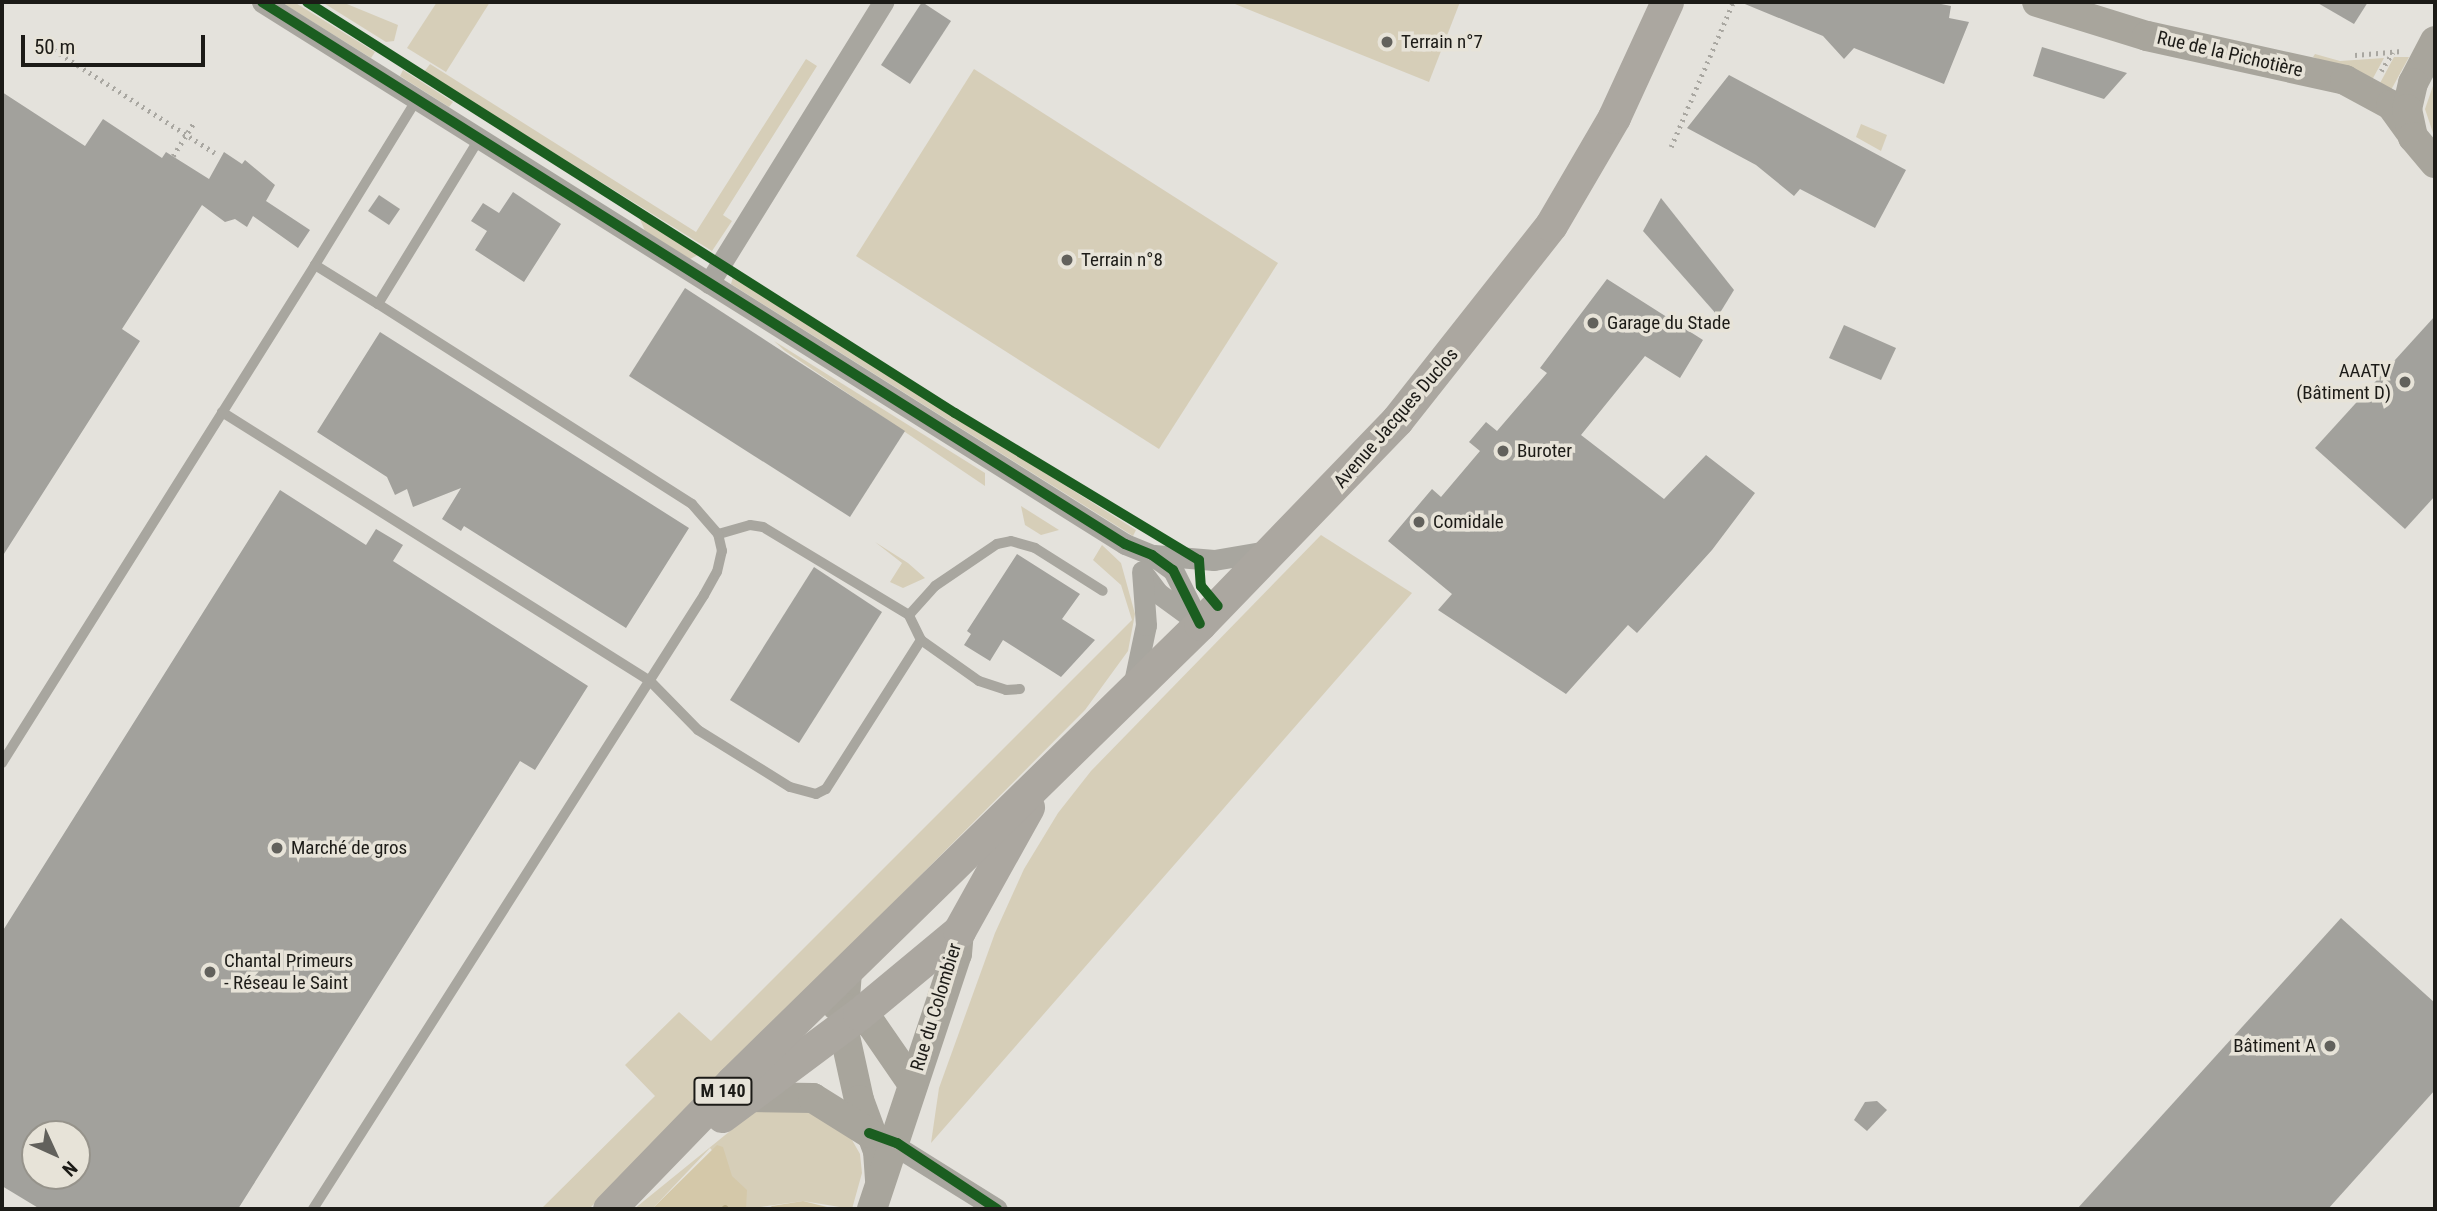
<!DOCTYPE html>
<html>
<head>
<meta charset="utf-8">
<style>
  body { margin:0 }
  #map { position:relative; width:2437px; height:1211px; overflow:hidden; background:#e4e2dc; font-family:"Roboto Condensed",sans-serif }
  div>[style] { position:absolute }
  [style*='--x'] { left:calc(var(--x)*1px); top:calc(var(--y)*1px); width:calc(var(--w)*1px); rotate:calc(var(--a)*1deg) }
  .green>* { inset:0; background:#d6ceb8 }
  .forest>* { inset:0; background:#d4c8a9 }
  .stream>* { height:7px; margin:-3.5px; padding:0 3.5px; transform-origin:3.5px; border-radius:3.5px; background:#bcaf8a }
  .building>* { inset:0; background:#a2a19c }
  .path>* { height:4.5px; margin-top:-2.25px; transform-origin:0; background:repeating-linear-gradient(90deg,#a9a7a1 0 2px,transparent 0 7px) }
  .lane>* { height:10px; margin:-5px; padding:0 5px; transform-origin:5px; border-radius:5px; background:#a8a69f }
  .street>* { height:21px; margin:-10.5px; padding:0 10.5px; transform-origin:10.5px; border-radius:10.5px; background:#a8a69f }
  .secondary>* { height:30px; margin:-15px; padding:0 15px; transform-origin:15px; border-radius:15px; background:#a8a59c }
  .primary>* { height:33px; margin:-16.5px; padding:0 16.5px; transform-origin:16.5px; border-radius:16.5px; background:#aba7a0 }
  .cycleway>* { height:10px; margin:-5px; padding:0 5px; transform-origin:5px; border-radius:5px; background:#1b5e20 }
  .dots>* { width:19px; height:19px; translate:-50% -50%; box-sizing:border-box; border:4px solid #e7e3d8; border-radius:50% }
  span { translate:-50% -50%; white-space:nowrap; text-align:center; line-height:1.15; -webkit-text-stroke:7px #e7e3d8; paint-order:stroke }
  .shield-label span { padding:2px 5px; background:#e7e3d8; border:2px solid; border-radius:5px; -webkit-text-stroke-width:0 }
  .shield-label { font-size:18px; color:#1c1b17; font-weight:700 }
  .poi-label { font-size:19px; color:#1c1b17 }
  .left { translate:0 -50%; text-align:left }
  .right { translate:-100% -50%; text-align:right }
  .street-label { font-size:19px; color:#1c1b17 }
  .frame { position:absolute; inset:0; border:4px solid #1c1b17; pointer-events:none }
  .north { position:absolute; left:21px; top:1120px; width:70px; height:70px; box-sizing:border-box; background:#e7e3d8; border:2px solid #96938b; border-radius:50%; rotate:135deg; font-size:19px; font-weight:700; line-height:28px; text-align:center; color:#1c1b17 }
  .north::after { content:''; display:block; margin:auto; width:24px; height:32px; background:#62615c; clip-path:polygon(50% 0,100% 100%,50% 72%,0 100%) }
  .scale { position:absolute; left:21px; top:35px; width:184px; height:32px; box-sizing:border-box; border:4px solid #1c1b17; border-top:0; padding-left:9px; font-size:21px; line-height:24px; white-space:nowrap; color:#1c1b17; -webkit-text-stroke:5px #e7e3d8; paint-order:stroke }
</style>
</head>
<body>
<div id="map">
  <div class="green">
    <div style="clip-path:polygon(281px 2px,294px 2px,375px 52px,371px 58px)"></div>
    <div style="clip-path:polygon(322px 2px,342px 2px,398px 25px,394px 41px,386px 42px)"></div>
    <div style="clip-path:polygon(437px 2px,490px 2px,446px 72px,407px 48px)"></div>
    <div style="clip-path:polygon(1230px 2px,1460px 2px,1429px 82px)"></div>
    <div style="clip-path:polygon(2315px 54px,2340px 61px,2384px 58px,2372px 80px,2313px 57px)"></div>
    <div style="clip-path:polygon(2394px 57px,2409px 57px,2391px 90px,2379px 85px)"></div>
    <div style="clip-path:polygon(806px 59px,817px 66px,723px 215px,732px 221px,712px 251px,424px 72px,430px 64px,696px 232px)"></div>
    <div style="clip-path:polygon(974px 69px,1278px 263px,1159px 449px,856px 256px)"></div>
    <div style="clip-path:polygon(403px 70px,453px 102px,449px 107px,400px 76px)"></div>
    <div style="clip-path:polygon(2435px 80px,2435px 139px,2425px 109px)"></div>
    <div style="clip-path:polygon(1861px 124px,1887px 135px,1881px 151px,1856px 137px)"></div>
    <div style="clip-path:polygon(639px 217px,698px 255px,690px 259px,645px 231px)"></div>
    <div style="clip-path:polygon(733px 277px,1136px 530px,1133px 536px,731px 284px)"></div>
    <div style="clip-path:polygon(774px 341px,985px 473px,985px 486px,785px 351px)"></div>
    <div style="clip-path:polygon(1021px 506px,1059px 530px,1041px 535px,1025px 525px)"></div>
    <div style="clip-path:polygon(1321px 535px,1412px 593px,931px 1143px,939px 1088px,995px 933px,1024px 869px,1058px 813px,1091px 771px)"></div>
    <div style="clip-path:polygon(875px 542px,908px 563px,925px 578px,903px 588px,890px 582px,902px 563px)"></div>
    <div style="clip-path:polygon(1102px 545px,1121px 563px,1135px 614px,1128px 651px,1085px 710px,589px 1209px,541px 1209px,655px 1096px,625px 1065px,679px 1012px,711px 1041px,1132px 620px,1121px 585px,1093px 560px)"></div>
    <div style="clip-path:polygon(810px 1109px,848px 1133px,860px 1154px,862px 1173px,852px 1209px,803px 1201px,746px 1209px,727px 1167px,710px 1148px,652px 1209px,634px 1209px,756px 1110px)"></div>
  </div>
  <div class="forest">
    <div style="clip-path:polygon(717px 1145px,723px 1147px,732px 1176px,747px 1190px,746px 1209px,652px 1209px)"></div>
    <div style="clip-path:polygon(803px 1201px,835px 1209px,768px 1209px,772px 1206px)"></div>
  </div>
  <div class="stream">
    <div style="--x:724;--y:1209;--w:1;--a:-45"></div>
  </div>
  <div class="building">
    <div style="clip-path:polygon(922px 2px,951px 21px,910px 84px,881px 65px)"></div>
    <div style="clip-path:polygon(1740px 2px,1931px 2px,1951px 6px,1949px 18px,1969px 22px,1944px 84px,1854px 48px,1844px 59px,1823px 36px)"></div>
    <div style="clip-path:polygon(2316px 2px,2368px 2px,2354px 24px)"></div>
    <div style="clip-path:polygon(2042px 47px,2127px 73px,2104px 99px,2033px 76px)"></div>
    <div style="clip-path:polygon(1729px 75px,1906px 170px,1875px 228px,1800px 189px,1794px 196px,1756px 165px,1687px 128px)"></div>
    <div style="clip-path:polygon(2px 92px,85px 146px,103px 119px,162px 158px,166px 152px,209px 179px,224px 152px,242px 164px,245px 160px,275px 185px,266px 201px,310px 230px,298px 248px,253px 216px,247px 227px,235px 219px,225px 222px,202px 205px,122px 329px,140px 341px,2px 557px)"></div>
    <div style="clip-path:polygon(513px 192px,561px 224px,524px 282px,475px 250px,487px 231px,471px 221px,483px 203px,499px 213px)"></div>
    <div style="clip-path:polygon(379px 195px,400px 209px,389px 225px,368px 211px)"></div>
    <div style="clip-path:polygon(1661px 198px,1734px 290px,1718px 316px,1643px 231px)"></div>
    <div style="clip-path:polygon(1607px 279px,1703px 340px,1680px 378px,1645px 356px,1581px 435px,1664px 499px,1706px 455px,1755px 493px,1712px 550px,1637px 633px,1628px 625px,1566px 694px,1438px 610px,1452px 594px,1388px 541px,1432px 489px,1441px 497px,1480px 451px,1469px 442px,1486px 422px,1497px 431px,1547px 373px,1540px 368px)"></div>
    <div style="clip-path:polygon(685px 288px,905px 431px,850px 517px,629px 376px)"></div>
    <div style="clip-path:polygon(2435px 316px,2435px 496px,2405px 529px,2315px 448px)"></div>
    <div style="clip-path:polygon(1844px 325px,1896px 348px,1881px 380px,1829px 358px)"></div>
    <div style="clip-path:polygon(380px 332px,689px 528px,626px 628px,464px 526px,461px 531px,442px 519px,461px 488px,413px 507px,407px 489px,395px 495px,387px 477px,317px 432px)"></div>
    <div style="clip-path:polygon(evenodd,280px 490px,366px 545px,376px 529px,403px 545px,393px 561px,588px 686px,535px 770px,520px 761px,238px 1209px,40px 1209px,2px 1186px,2px 932px,280px 490px,35px 1134px,77px 1134px,77px 1176px,35px 1176px,35px 1134px)"></div>
    <div style="clip-path:polygon(1017px 554px,1080px 594px,1062px 619px,1095px 640px,1061px 677px,1003px 640px,990px 661px,964px 645px,971px 634px,967px 631px)"></div>
    <div style="clip-path:polygon(814px 567px,882px 612px,799px 743px,730px 700px)"></div>
    <div style="clip-path:polygon(2341px 918px,2435px 1003px,2435px 1090px,2328px 1209px,2077px 1209px)"></div>
    <div style="clip-path:polygon(1877px 1101px,1887px 1110px,1867px 1131px,1854px 1120px,1865px 1102px)"></div>
  </div>
  <div class="path">
    <div style="--x:34;--y:49;--w:20;--a:3"></div>
    <div style="--x:54;--y:50;--w:191;--a:32.6"></div>
    <div style="--x:2355;--y:55;--w:47;--a:-4.9"></div>
    <div style="--x:2381;--y:71;--w:22;--a:-58"></div>
    <div style="--x:1671;--y:147;--w:158;--a:-66.8"></div>
    <div style="--x:173;--y:156;--w:38;--a:-58"></div>
  </div>
  <div class="lane">
    <div style="--x:417;--y:99;--w:195;--a:121.6"></div>
    <div style="--x:315;--y:265;--w:74;--a:31.8"></div>
    <div style="--x:378;--y:304;--w:193;--a:-58.5"></div>
    <div style="--x:222;--y:412;--w:506;--a:32.15"></div>
    <div style="--x:650;--y:681;--w:69;--a:45.6"></div>
    <div style="--x:698;--y:730;--w:108;--a:31.8"></div>
    <div style="--x:790;--y:787;--w:27;--a:15"></div>
    <div style="--x:816;--y:794;--w:11;--a:-27"></div>
    <div style="--x:826;--y:789;--w:177;--a:-57.5"></div>
    <div style="--x:921;--y:640;--w:28;--a:-116"></div>
    <div style="--x:909;--y:615;--w:170;--a:-148.9"></div>
    <div style="--x:763;--y:527;--w:13;--a:-171"></div>
    <div style="--x:750;--y:525;--w:33;--a:164"></div>
    <div style="--x:909;--y:615;--w:39;--a:-48"></div>
    <div style="--x:935;--y:586;--w:75;--a:-34.1"></div>
    <div style="--x:997;--y:544;--w:14;--a:-12"></div>
    <div style="--x:1011;--y:541;--w:25;--a:16"></div>
    <div style="--x:1035;--y:548;--w:80;--a:32.3"></div>
    <div style="--x:921;--y:640;--w:71;--a:35.3"></div>
    <div style="--x:979;--y:681;--w:28;--a:18"></div>
    <div style="--x:1006;--y:690;--w:14;--a:-4"></div>
    <div style="--x:2;--y:763;--w:588;--a:-57.85"></div>
    <div style="--x:313;--y:1209;--w:728;--a:-57.51"></div>
    <div style="--x:704;--y:595;--w:26;--a:-61"></div>
    <div style="--x:717;--y:572;--w:22;--a:-77"></div>
    <div style="--x:722;--y:551;--w:17;--a:-103"></div>
    <div style="--x:718;--y:534;--w:40;--a:-131"></div>
    <div style="--x:692;--y:504;--w:372;--a:-147.5"></div>
  </div>
  <div class="street">
    <div style="--x:262;--y:2;--w:1019;--a:32.13"></div>
    <div style="--x:1125;--y:544;--w:29;--a:22"></div>
    <div style="--x:1152;--y:555;--w:26;--a:36"></div>
    <div style="--x:1173;--y:570;--w:60;--a:63.4"></div>
    <div style="--x:709;--y:283;--w:331;--a:-58.2"></div>
    <div style="--x:1154;--y:555;--w:60;--a:4.8"></div>
    <div style="--x:1214;--y:560;--w:55;--a:-9.5"></div>
    <div style="--x:1143;--y:573;--w:25;--a:53"></div>
    <div style="--x:1158;--y:593;--w:51;--a:36.2"></div>
    <div style="--x:1133;--y:687;--w:63;--a:-78.2"></div>
    <div style="--x:1146;--y:625;--w:54;--a:-94.2"></div>
    <div style="--x:883;--y:1138;--w:134;--a:31.9"></div>
  </div>
  <div class="secondary">
    <div style="--x:2037;--y:2;--w:115;--a:17.2"></div>
    <div style="--x:2147;--y:36;--w:203;--a:12.5"></div>
    <div style="--x:2345;--y:80;--w:52;--a:28.5"></div>
    <div style="--x:2391;--y:105;--w:31;--a:54"></div>
    <div style="--x:2435;--y:41;--w:47;--a:117.6"></div>
    <div style="--x:2413;--y:83;--w:27;--a:103"></div>
    <div style="--x:2407;--y:109;--w:29;--a:78"></div>
    <div style="--x:2413;--y:137;--w:34;--a:50"></div>
    <div style="--x:847;--y:971;--w:56;--a:94.1"></div>
    <div style="--x:843;--y:1027;--w:75;--a:77.6"></div>
    <div style="--x:859;--y:1100;--w:54;--a:69.6"></div>
    <div style="--x:878;--y:1151;--w:31;--a:86"></div>
    <div style="--x:837;--y:1006;--w:17;--a:13"></div>
    <div style="--x:854;--y:1010;--w:23;--a:40"></div>
    <div style="--x:872;--y:1025;--w:70;--a:55.4"></div>
    <div style="--x:747;--y:1097;--w:66;--a:0.9"></div>
    <div style="--x:813;--y:1098;--w:66;--a:32"></div>
    <div style="--x:872;--y:1209;--w:269;--a:-71.6"></div>
    <div style="--x:957;--y:954;--w:23;--a:-85"></div>
  </div>
  <div class="primary">
    <div style="--x:722;--y:1116;--w:171;--a:-36.7"></div>
    <div style="--x:859;--y:1014;--w:130;--a:-39.7"></div>
    <div style="--x:959;--y:931;--w:142;--a:-60.9"></div>
    <div style="--x:609;--y:1209;--w:177;--a:-45.9"></div>
    <div style="--x:732;--y:1082;--w:655;--a:-44.38"></div>
    <div style="--x:1200;--y:624;--w:284;--a:-46"></div>
    <div style="--x:1397;--y:420;--w:248;--a:-51.7"></div>
    <div style="--x:1551;--y:225;--w:125;--a:-59.7"></div>
    <div style="--x:1614;--y:117;--w:127;--a:-65.3"></div>
  </div>
  <div class="cycleway">
    <div style="--x:262;--y:2;--w:1019;--a:32.13"></div>
    <div style="--x:1125;--y:544;--w:29;--a:22"></div>
    <div style="--x:1152;--y:555;--w:26;--a:36"></div>
    <div style="--x:1173;--y:570;--w:60;--a:63.4"></div>
    <div style="--x:307;--y:2;--w:767;--a:32.39"></div>
    <div style="--x:955;--y:413;--w:285;--a:31.1"></div>
    <div style="--x:1199;--y:560;--w:26;--a:86"></div>
    <div style="--x:1201;--y:586;--w:26;--a:50"></div>
    <div style="--x:869;--y:1133;--w:30;--a:20"></div>
    <div style="--x:897;--y:1143;--w:120;--a:33.4"></div>
  </div>
  <div class="dots">
    <div style="left:1387px;top:42px;background:#62615c"></div>
    <div style="left:1067px;top:260px;background:#62615c"></div>
    <div style="left:1593px;top:323px;background:#62615c"></div>
    <div style="left:2405px;top:382px;background:#62615c"></div>
    <div style="left:1503px;top:451px;background:#62615c"></div>
    <div style="left:1419px;top:522px;background:#62615c"></div>
    <div style="left:277px;top:848px;background:#62615c"></div>
    <div style="left:210px;top:972px;background:#62615c"></div>
    <div style="left:2330px;top:1046px;background:#62615c"></div>
  </div>
  <div class="shield-label">
    <span style="left:723px;top:1091px">M 140</span>
  </div>
  <div class="poi-label">
    <span class="left" style="left:1401px;top:42px">Terrain n°7</span>
    <span class="left" style="left:1081px;top:260px">Terrain n°8</span>
    <span class="left" style="left:1607px;top:323px">Garage du Stade</span>
    <span class="right" style="left:2391px;top:382px">AAATV<br>(Bâtiment D)</span>
    <span class="left" style="left:1517px;top:451px">Buroter</span>
    <span class="left" style="left:1433px;top:522px">Comidale</span>
    <span class="left" style="left:291px;top:848px">Marché de gros</span>
    <span class="left" style="left:224px;top:972px">Chantal Primeurs<br>- Réseau le Saint</span>
    <span class="right" style="left:2316px;top:1046px">Bâtiment A</span>
  </div>
  <div class="street-label">
    <span style="left:2230px;top:54px;rotate:13deg">Rue de la Pichotière</span>
    <span style="left:1396px;top:418px;rotate:-49deg">Avenue Jacques Duclos</span>
    <span style="left:936px;top:1007px;rotate:-73deg">Rue du Colombier</span>
  </div>
  <div class="frame"></div>
  <div class="north">N</div>
  <div class="scale">50 m</div>
</div>
</body>
</html>
